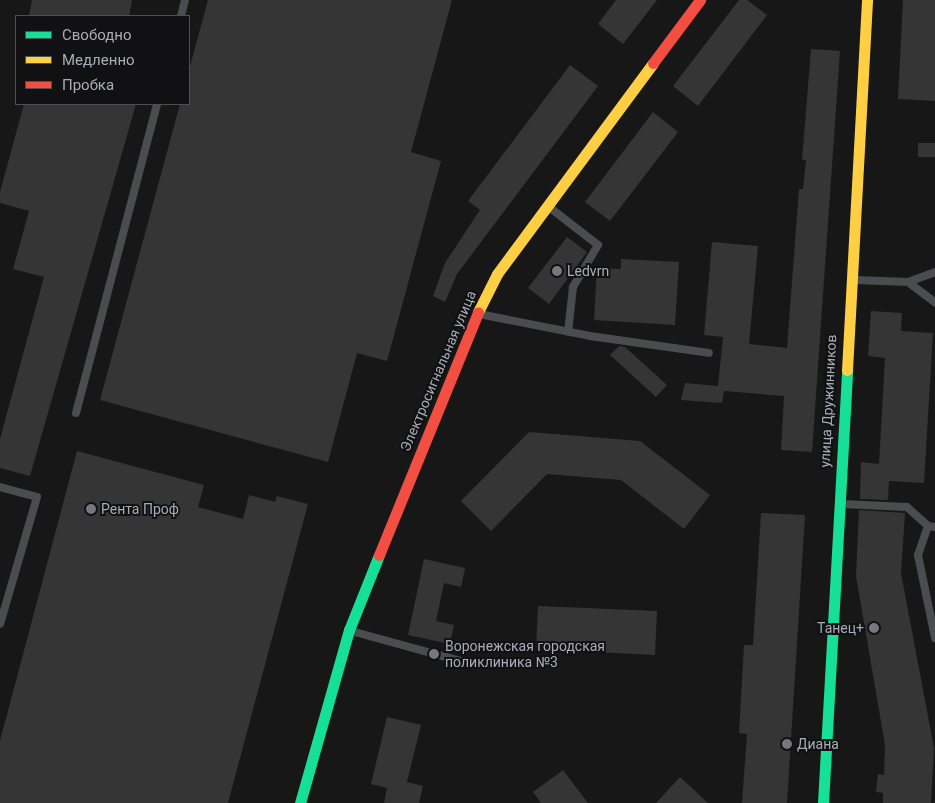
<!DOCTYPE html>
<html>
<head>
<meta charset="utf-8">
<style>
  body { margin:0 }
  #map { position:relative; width:935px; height:803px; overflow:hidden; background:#171717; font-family:Roboto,sans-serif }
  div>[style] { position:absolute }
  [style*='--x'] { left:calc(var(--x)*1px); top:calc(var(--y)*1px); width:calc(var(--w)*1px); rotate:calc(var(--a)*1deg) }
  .building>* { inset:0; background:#353536 }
  .lane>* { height:8px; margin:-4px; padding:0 4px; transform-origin:4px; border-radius:4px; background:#4b4c50 }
  .fast>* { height:11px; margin:-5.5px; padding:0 5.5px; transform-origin:5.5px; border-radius:5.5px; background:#16e098 }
  .slow>* { height:11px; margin:-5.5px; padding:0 5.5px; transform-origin:5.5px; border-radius:5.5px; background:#ffcf43 }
  .jam>* { height:11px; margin:-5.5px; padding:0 5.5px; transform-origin:5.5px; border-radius:5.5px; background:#f24e42 }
  .dots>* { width:14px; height:14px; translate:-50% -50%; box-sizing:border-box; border:2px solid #111113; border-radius:50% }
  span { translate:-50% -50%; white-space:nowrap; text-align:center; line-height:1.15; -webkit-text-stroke:4px #111113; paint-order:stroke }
  .poi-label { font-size:14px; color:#a8adb8 }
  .left { translate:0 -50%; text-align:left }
  .right { translate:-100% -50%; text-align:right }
  .street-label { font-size:14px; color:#a8adb8 }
  .legend { position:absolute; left:15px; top:15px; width:175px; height:90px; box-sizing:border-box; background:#111113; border:1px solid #4d4f55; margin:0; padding:6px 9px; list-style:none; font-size:15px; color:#a8adb8 }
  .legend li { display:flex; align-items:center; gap:10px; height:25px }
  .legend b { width:25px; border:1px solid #4d4f55 }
</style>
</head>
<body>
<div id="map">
  <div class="building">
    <div style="clip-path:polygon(32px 0,132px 0,129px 16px,29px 16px)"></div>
    <div style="clip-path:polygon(208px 0,452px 0,411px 152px,441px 161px,387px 361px,357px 353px,328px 462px,100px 400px,180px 104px,189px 104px,189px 70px)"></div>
    <div style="clip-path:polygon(616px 0,657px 0,623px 44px,598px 24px)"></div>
    <div style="clip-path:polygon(739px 0,747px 0,767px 15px,698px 106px,673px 86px)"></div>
    <div style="clip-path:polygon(903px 0,935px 0,935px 101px,898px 99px)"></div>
    <div style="clip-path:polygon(811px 49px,840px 51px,812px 452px,781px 450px,784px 396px,724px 391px,722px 403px,681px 400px,685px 383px,718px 386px,723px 337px,704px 335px,712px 242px,758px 246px,749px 344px,787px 348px,799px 189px,803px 189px,806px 160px,802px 160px)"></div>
    <div style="clip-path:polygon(570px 65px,598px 86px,457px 274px,445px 302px,433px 296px,445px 263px,480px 210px,468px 201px)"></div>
    <div style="clip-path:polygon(24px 104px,136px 104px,30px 476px,0 468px,0 439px,44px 277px,13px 269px,29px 211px,0 203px,0 192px)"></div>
    <div style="clip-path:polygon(653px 112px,678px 132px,610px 221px,585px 202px)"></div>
    <div style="clip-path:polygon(918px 143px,935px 143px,935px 157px,918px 157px)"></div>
    <div style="clip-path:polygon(567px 237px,587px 252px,549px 304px,528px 288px)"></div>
    <div style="clip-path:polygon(621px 259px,679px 262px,675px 325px,594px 320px,597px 268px,621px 269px)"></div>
    <div style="clip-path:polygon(871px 311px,902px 313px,901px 331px,933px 333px,924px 483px,889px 481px,888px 500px,860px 499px,861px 462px,879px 464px,885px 358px,868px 356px)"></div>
    <div style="clip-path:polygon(619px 346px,625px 347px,667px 385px,656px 397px,610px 355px)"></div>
    <div style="clip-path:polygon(529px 432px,640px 441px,710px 495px,684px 529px,621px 480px,547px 474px,491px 531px,461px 501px)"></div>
    <div style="clip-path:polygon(77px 451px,204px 485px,198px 507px,243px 519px,249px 495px,275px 502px,277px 496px,308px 504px,228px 803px,0 803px,0 741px)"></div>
    <div style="clip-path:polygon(859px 510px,905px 513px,901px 573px,934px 748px,931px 803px,883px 803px,883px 793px,876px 792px,878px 774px,884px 775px,885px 745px,856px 576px)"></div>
    <div style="clip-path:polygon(761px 513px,805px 515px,787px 803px,742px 803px,747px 734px,739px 733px,744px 645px,753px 645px)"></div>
    <div style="clip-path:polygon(424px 559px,465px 568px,461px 587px,444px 583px,436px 621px,454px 625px,450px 644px,408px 635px)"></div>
    <div style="clip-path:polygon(538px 606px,657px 611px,655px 655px,536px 649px)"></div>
    <div style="clip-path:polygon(387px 717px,421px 725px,407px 782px,423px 786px,419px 803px,384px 803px,387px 788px,371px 784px)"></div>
    <div style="clip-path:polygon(563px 770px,588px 803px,541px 803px,533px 792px)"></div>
    <div style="clip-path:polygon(680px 777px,708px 803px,656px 803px)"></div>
  </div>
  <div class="lane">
    <div style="--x:181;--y:16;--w:16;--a:-76"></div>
    <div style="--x:549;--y:207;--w:62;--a:37.8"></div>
    <div style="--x:598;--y:245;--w:49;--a:120.8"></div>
    <div style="--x:573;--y:287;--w:45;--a:96.3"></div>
    <div style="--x:855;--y:280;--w:53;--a:2.2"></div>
    <div style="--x:908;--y:282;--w:29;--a:-20"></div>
    <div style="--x:908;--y:282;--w:34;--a:37"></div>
    <div style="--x:479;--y:314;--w:113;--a:11.2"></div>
    <div style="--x:590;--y:336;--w:120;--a:8.1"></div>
    <div style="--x:76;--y:413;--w:319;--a:-75.3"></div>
    <div style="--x:0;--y:487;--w:38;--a:15"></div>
    <div style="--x:37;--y:497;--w:132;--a:106.2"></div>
    <div style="--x:842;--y:504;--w:65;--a:2.6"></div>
    <div style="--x:907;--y:507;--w:28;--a:42"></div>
    <div style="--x:928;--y:526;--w:7;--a:8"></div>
    <div style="--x:928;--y:526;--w:31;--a:109"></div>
    <div style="--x:918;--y:555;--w:85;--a:78.4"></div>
    <div style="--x:351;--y:631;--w:114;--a:15.3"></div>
  </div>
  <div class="fast">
    <div style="--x:300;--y:803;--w:180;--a:-74.2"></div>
    <div style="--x:349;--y:630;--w:81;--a:-68.2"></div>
    <div style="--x:823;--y:803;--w:434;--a:-86.8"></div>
  </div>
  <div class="slow">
    <div style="--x:478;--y:312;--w:42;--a:-63.4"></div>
    <div style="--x:497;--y:274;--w:262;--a:-53.5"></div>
    <div style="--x:847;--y:370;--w:371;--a:-86.9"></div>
  </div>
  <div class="jam">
    <div style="--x:653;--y:63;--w:79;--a:-53.3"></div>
    <div style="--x:379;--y:555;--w:262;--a:-67.8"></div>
  </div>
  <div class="dots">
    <div style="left:557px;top:271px;background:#757880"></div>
    <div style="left:91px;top:509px;background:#757880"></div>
    <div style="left:874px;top:628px;background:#757880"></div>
    <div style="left:434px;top:654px;background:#757880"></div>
    <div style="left:787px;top:744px;background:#757880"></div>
  </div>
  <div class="poi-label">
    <span class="left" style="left:567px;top:271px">Ledvrn</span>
    <span class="left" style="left:101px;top:509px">Рента Проф</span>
    <span class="right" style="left:864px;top:628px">Танец+</span>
    <span class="left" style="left:445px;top:654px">Воронежская городская<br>поликлиника №3</span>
    <span class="left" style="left:797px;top:744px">Диана</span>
  </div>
  <div class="street-label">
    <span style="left:438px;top:371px;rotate:-67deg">Электросигнальная улица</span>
    <span style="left:828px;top:401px;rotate:-87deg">улица Дружинников</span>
  </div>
  <ul class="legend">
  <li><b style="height:6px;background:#16e098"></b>Свободно</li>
  <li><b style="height:6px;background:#ffcf43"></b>Медленно</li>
  <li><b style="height:6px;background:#f24e42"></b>Пробка</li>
  </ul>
</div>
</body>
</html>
